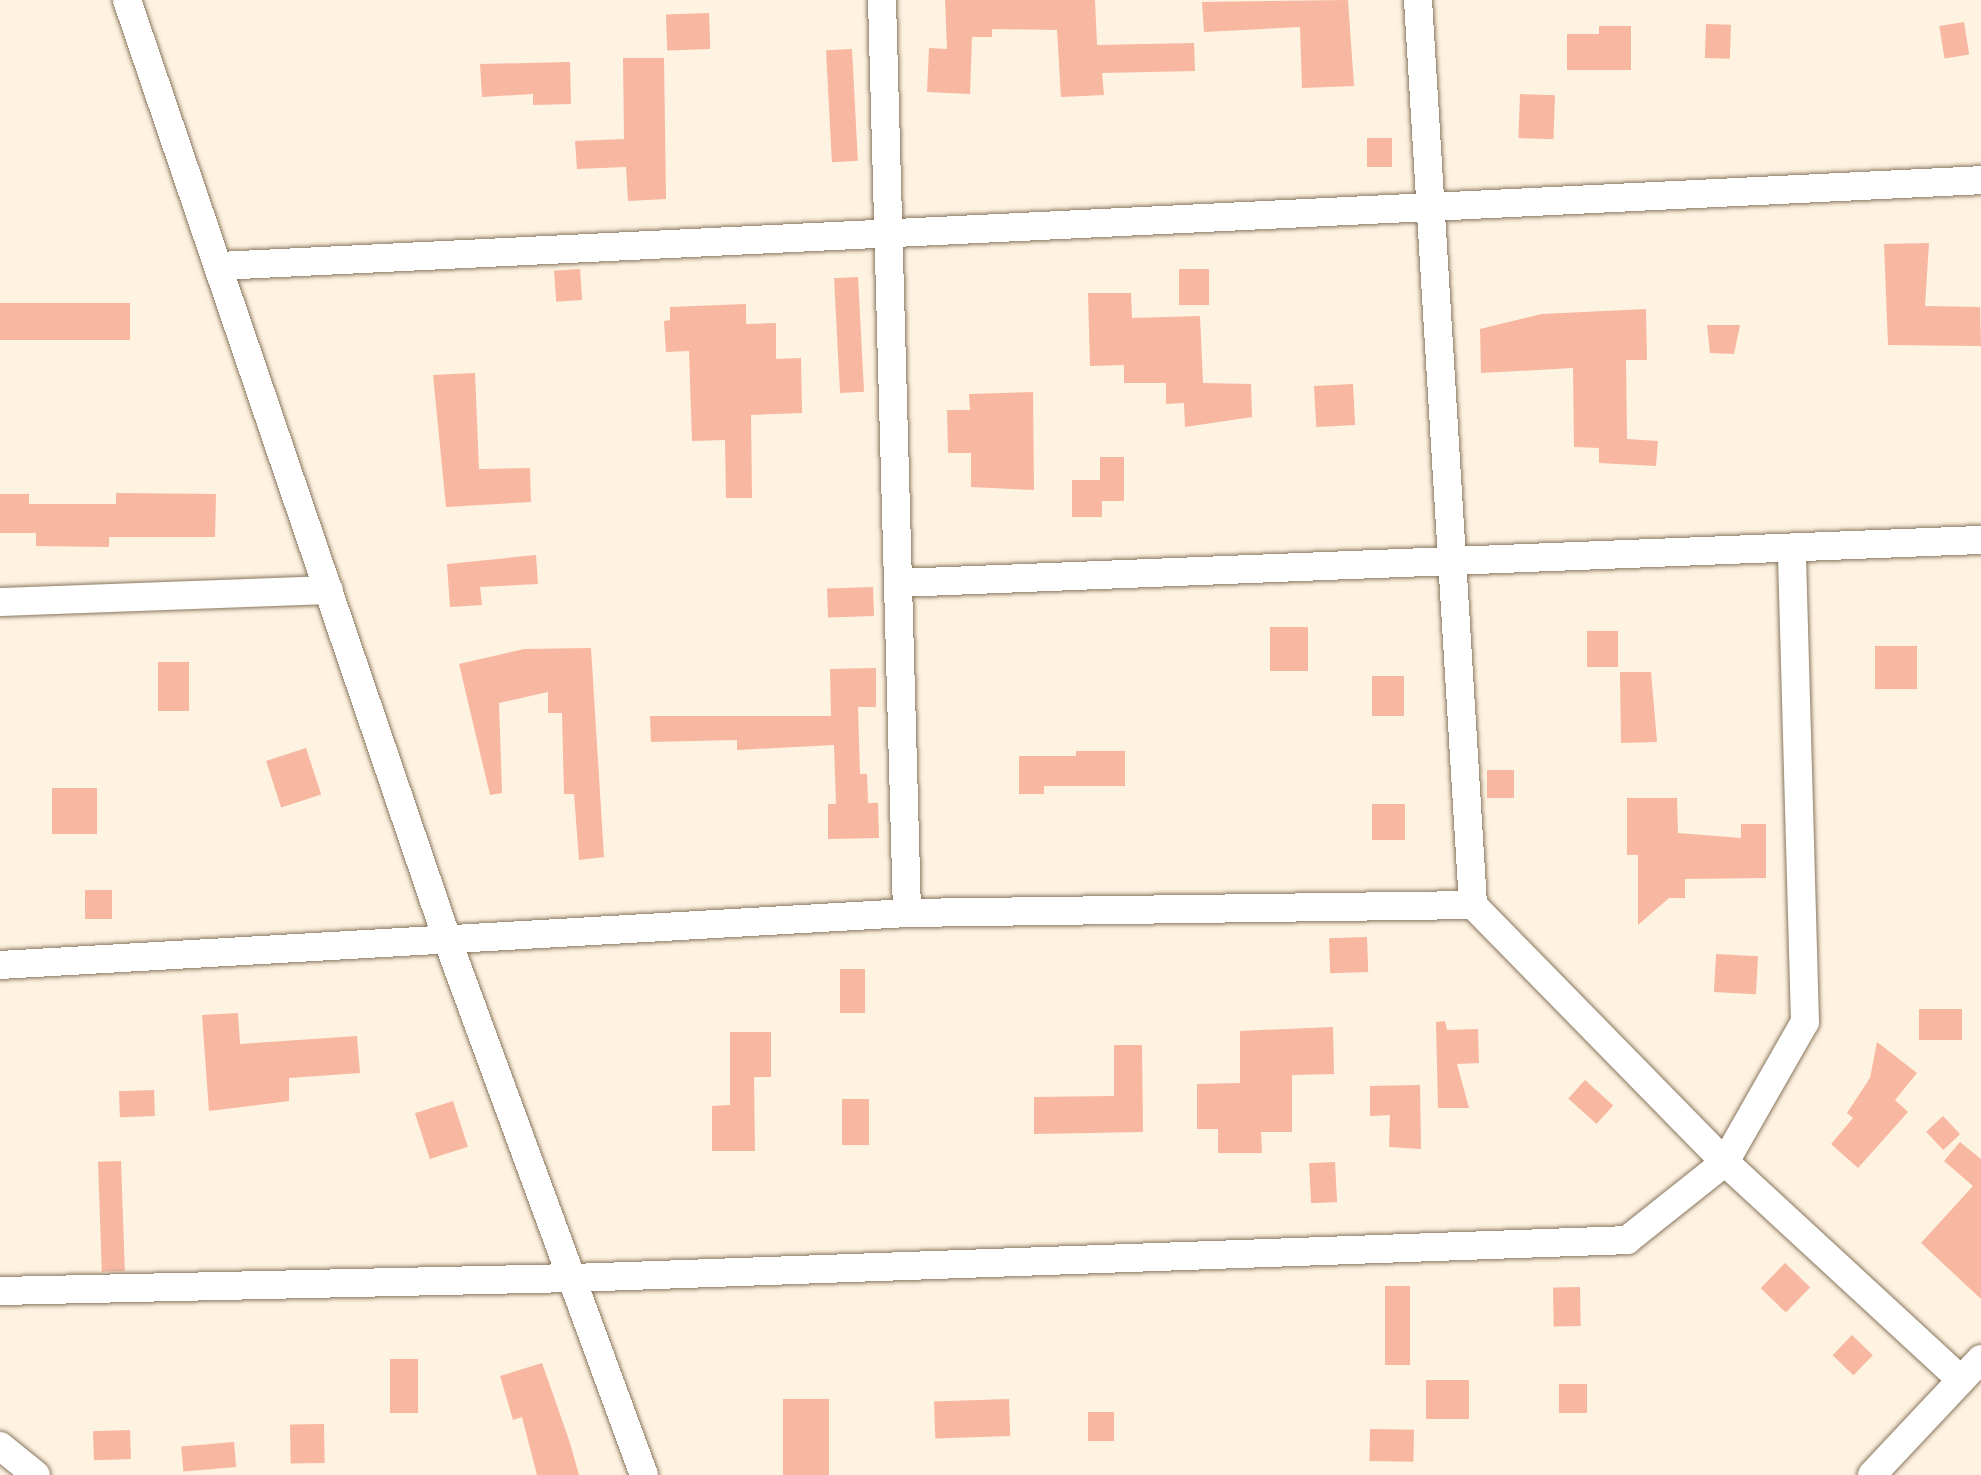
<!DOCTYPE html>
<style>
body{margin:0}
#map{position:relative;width:1981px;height:1475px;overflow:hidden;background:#fef2e1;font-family:Jost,sans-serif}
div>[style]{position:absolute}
.building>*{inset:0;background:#f7b7a1;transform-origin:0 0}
.roads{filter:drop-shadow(0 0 2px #88765d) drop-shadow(0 0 2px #88765d)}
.minor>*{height:28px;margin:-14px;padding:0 14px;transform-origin:14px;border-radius:14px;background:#fff}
span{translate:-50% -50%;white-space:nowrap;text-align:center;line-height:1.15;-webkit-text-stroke:8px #fff;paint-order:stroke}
</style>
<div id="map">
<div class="building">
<div style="clip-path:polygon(945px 0,1095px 0,1097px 45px,1194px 43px,1195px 71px,1102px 73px,1104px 95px,1061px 97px,1057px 30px,992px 29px,992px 37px,972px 37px,970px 94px,927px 92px,929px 48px,947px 49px)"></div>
<div style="clip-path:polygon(1348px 0,1354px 86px,1302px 88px,1300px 27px,1204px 32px,1202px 2px)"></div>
<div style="left:709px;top:13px;width:36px;height:43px;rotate:88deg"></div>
<div style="left:1964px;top:22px;width:33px;height:25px;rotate:81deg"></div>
<div style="left:1706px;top:24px;width:25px;height:34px;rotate:2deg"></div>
<div style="clip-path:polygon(1599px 26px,1631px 26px,1631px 70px,1567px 70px,1567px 34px,1599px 34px)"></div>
<div style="left:852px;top:49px;width:112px;height:26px;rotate:87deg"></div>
<div style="clip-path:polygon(623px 58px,664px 58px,666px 199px,628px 201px,626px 167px,577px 169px,575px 141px,624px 139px)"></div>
<div style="clip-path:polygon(570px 62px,571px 104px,533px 105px,533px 94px,482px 97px,480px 64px)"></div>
<div style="left:1520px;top:94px;width:35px;height:44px;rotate:2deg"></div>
<div style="left:1367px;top:138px;width:25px;height:29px"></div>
<div style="clip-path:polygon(1929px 243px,1925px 306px,1980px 307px,1981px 346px,1888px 345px,1884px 244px)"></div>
<div style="left:580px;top:269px;width:31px;height:26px;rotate:86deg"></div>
<div style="left:1179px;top:269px;width:30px;height:36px"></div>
<div style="left:858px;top:277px;width:115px;height:24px;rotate:87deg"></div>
<div style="clip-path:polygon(1088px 293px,1131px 293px,1132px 318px,1200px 316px,1203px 383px,1251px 384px,1252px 417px,1185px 427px,1184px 403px,1166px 404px,1166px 383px,1124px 383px,1124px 365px,1090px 366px)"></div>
<div style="left:0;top:303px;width:130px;height:37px"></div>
<div style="clip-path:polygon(746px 304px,746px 324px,776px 323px,776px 359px,801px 358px,802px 413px,751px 415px,752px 498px,726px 498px,725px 440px,692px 441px,689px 351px,666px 352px,664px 321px,670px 320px,670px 307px)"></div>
<div style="clip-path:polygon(1646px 309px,1647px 360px,1626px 360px,1627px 439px,1658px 441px,1656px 466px,1599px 463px,1599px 448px,1574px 447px,1573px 368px,1481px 373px,1480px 329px,1542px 314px)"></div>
<div style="clip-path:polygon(1707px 325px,1740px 325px,1734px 354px,1710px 353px)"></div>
<div style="clip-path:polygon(475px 373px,479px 469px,530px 468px,531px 502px,446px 507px,433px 375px)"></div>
<div style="left:1353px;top:384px;width:41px;height:39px;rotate:87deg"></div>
<div style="clip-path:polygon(1033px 392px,1034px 490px,971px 487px,971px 453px,948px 453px,947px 410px,970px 410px,969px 394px)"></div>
<div style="clip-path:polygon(1100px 457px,1124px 457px,1124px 501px,1102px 501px,1102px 517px,1072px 517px,1072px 480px,1100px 480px)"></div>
<div style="clip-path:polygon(116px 493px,216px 494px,215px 537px,109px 537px,109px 547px,36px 546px,36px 533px,0 533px,0 494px,29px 494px,29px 504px,116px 504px)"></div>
<div style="clip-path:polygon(536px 555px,538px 584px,480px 587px,482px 605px,450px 607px,447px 564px)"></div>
<div style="left:873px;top:587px;width:29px;height:46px;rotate:88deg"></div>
<div style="left:1270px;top:627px;width:38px;height:44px"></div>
<div style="left:1587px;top:631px;width:31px;height:36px"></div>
<div style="left:1917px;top:646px;width:43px;height:42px;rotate:90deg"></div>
<div style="clip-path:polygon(591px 648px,604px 857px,579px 860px,574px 794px,564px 794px,562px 713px,548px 713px,548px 692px,499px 703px,502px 793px,490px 795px,459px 664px,524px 649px)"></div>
<div style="left:158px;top:662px;width:31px;height:49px"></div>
<div style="clip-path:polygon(876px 668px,876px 707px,858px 707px,860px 774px,867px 774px,868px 803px,878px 803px,879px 838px,828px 839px,828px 804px,836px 804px,834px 745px,737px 750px,737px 740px,651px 742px,650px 716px,831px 716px,830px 669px)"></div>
<div style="clip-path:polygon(1620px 672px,1651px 672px,1657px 742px,1621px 743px)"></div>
<div style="left:1372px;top:676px;width:32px;height:40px"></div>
<div style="left:306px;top:748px;width:49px;height:42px;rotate:72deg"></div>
<div style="clip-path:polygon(1076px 751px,1125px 751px,1125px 786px,1044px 786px,1044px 794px,1019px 794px,1019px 756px,1076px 756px)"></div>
<div style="left:1514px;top:770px;width:28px;height:27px;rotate:90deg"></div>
<div style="left:52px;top:788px;width:45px;height:46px"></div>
<div style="clip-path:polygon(1627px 798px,1677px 798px,1678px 833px,1741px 838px,1741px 824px,1766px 824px,1766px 878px,1685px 879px,1685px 898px,1669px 898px,1638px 925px,1638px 855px,1627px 855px)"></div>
<div style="left:1372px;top:804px;width:33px;height:36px"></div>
<div style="left:85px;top:890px;width:27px;height:29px"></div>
<div style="left:1367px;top:937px;width:35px;height:38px;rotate:88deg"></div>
<div style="left:1716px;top:954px;width:42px;height:38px;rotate:3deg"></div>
<div style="left:840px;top:969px;width:25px;height:44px"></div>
<div style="left:1919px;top:1009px;width:43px;height:31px"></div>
<div style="clip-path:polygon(238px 1013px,240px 1044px,357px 1036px,360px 1073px,289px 1078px,289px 1101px,209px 1111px,202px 1015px)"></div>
<div style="clip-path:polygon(1445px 1021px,1447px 1030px,1478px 1029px,1479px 1063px,1457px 1064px,1469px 1108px,1438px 1108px,1436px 1022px)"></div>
<div style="clip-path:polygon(1333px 1027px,1334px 1074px,1292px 1075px,1292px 1132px,1261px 1132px,1262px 1153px,1218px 1153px,1218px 1129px,1197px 1129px,1197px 1084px,1240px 1083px,1240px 1031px)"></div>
<div style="clip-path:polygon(730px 1032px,771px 1032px,771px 1077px,754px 1077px,755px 1151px,712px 1151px,712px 1106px,730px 1105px)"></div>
<div style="clip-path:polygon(1877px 1042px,1917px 1073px,1895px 1100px,1908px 1112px,1858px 1168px,1831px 1144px,1853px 1118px,1847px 1113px,1870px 1078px)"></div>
<div style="clip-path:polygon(1114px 1045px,1142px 1045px,1143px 1132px,1034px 1134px,1034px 1097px,1114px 1096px)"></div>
<div style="left:1585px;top:1080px;width:38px;height:25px;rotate:42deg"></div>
<div style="clip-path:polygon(1420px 1085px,1421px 1149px,1389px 1147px,1390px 1115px,1370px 1116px,1370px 1086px)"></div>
<div style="left:154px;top:1090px;width:26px;height:35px;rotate:88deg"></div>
<div style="left:842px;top:1099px;width:27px;height:46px"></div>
<div style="left:453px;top:1101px;width:48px;height:40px;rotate:72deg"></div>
<div style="left:1943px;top:1116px;width:25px;height:23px;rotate:47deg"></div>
<div style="clip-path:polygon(1960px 1142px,1981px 1159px,1981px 1299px,1921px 1243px,1973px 1186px,1944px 1161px)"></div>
<div style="left:121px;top:1161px;width:110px;height:23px;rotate:88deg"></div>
<div style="left:1335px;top:1162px;width:40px;height:26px;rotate:87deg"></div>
<div style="left:1785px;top:1263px;width:35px;height:35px;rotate:44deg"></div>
<div style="left:1385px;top:1286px;width:25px;height:79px"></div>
<div style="left:1580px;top:1287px;width:39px;height:27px;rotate:89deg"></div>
<div style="left:1852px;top:1335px;width:29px;height:28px;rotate:44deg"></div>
<div style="left:390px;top:1359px;width:28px;height:54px"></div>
<div style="clip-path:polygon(542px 1363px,569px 1440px,579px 1475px,537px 1475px,522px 1417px,513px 1420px,500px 1376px)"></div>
<div style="left:1426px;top:1380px;width:43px;height:39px"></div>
<div style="left:1559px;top:1384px;width:28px;height:29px"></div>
<div style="left:783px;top:1399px;width:46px;height:76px"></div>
<div style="left:1009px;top:1399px;width:37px;height:75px;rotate:88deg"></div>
<div style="left:1088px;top:1412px;width:26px;height:29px"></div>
<div style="left:324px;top:1424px;width:39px;height:34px;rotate:89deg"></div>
<div style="left:1370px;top:1429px;width:44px;height:32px;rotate:1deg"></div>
<div style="left:130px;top:1430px;width:29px;height:37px;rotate:88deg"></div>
<div style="left:234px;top:1442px;width:25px;height:53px;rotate:85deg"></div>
</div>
<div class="roads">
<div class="minor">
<div style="left:127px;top:0;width:992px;rotate:71.18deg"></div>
<div style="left:447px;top:939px;width:571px;rotate:69.82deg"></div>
<div style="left:882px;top:0;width:913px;rotate:88.43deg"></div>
<div style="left:1418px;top:0;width:907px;rotate:86.52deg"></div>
<div style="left:219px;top:266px;width:1764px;rotate:-2.79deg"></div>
<div style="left:899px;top:583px;width:1083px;rotate:-2.28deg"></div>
<div style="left:0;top:602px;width:329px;rotate:-2.1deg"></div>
<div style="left:0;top:965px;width:908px;rotate:-3.28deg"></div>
<div style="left:907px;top:913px;width:566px;rotate:-0.81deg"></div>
<div style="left:1473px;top:905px;width:360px;rotate:45.6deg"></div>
<div style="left:1725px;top:1162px;width:321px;rotate:42.7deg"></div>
<div style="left:0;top:1291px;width:573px;rotate:-1.3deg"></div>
<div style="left:573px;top:1278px;width:1055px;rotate:-2.06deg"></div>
<div style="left:1627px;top:1240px;width:125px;rotate:-38.5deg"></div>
<div style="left:1725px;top:1162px;width:161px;rotate:-60.3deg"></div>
<div style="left:1805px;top:1022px;width:474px;rotate:-91.6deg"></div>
<div style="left:0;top:1446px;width:46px;rotate:38.9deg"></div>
<div style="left:1872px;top:1475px;width:159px;rotate:-46.8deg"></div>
</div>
</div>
</div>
